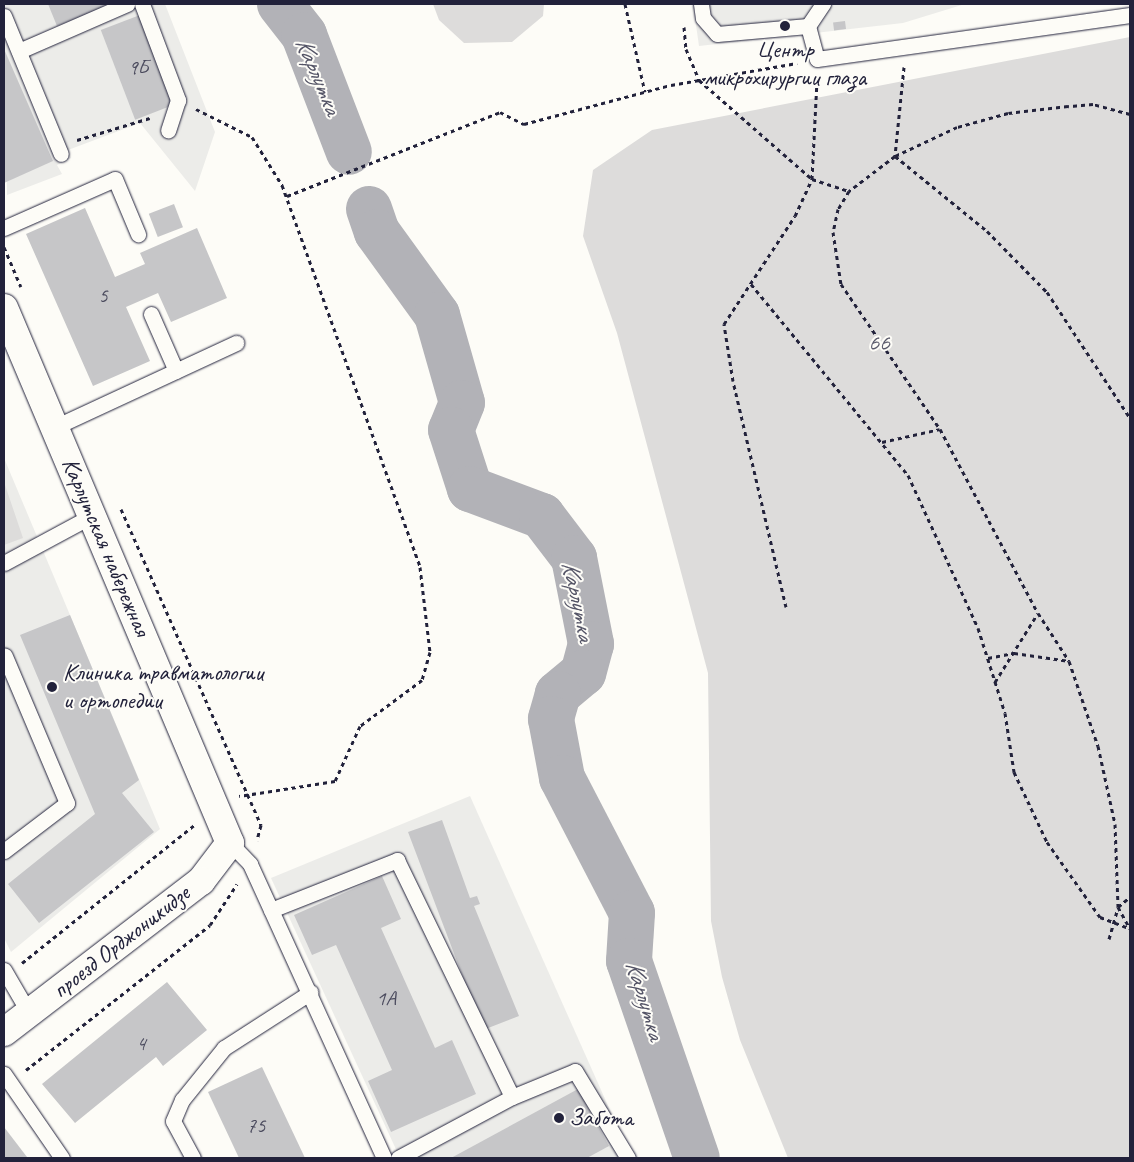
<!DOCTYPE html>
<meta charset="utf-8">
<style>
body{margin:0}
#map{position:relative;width:1134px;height:1162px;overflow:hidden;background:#fdfcf7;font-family:Caveat,sans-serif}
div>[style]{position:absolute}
.built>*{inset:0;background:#ecece9}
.green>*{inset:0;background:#dddcdb}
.river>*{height:46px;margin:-23px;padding:0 23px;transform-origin:23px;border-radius:23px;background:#b2b2b7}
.building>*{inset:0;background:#c6c6c8;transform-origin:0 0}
.path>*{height:3px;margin-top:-1.5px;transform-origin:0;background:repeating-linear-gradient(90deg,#22223b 0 4px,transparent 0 8px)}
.roads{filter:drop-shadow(0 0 1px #22223b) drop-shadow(0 0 1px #22223b)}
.service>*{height:15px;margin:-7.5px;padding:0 7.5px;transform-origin:7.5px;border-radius:7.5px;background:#fdfcf7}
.secondary>*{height:28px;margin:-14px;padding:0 14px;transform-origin:14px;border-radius:14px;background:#fdfcf7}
.dots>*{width:14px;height:14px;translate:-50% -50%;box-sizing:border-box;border:2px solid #fdfcf7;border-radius:50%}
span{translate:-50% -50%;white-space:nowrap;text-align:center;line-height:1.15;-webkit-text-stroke:4px #fdfcf7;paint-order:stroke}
.number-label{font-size:21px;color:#4b4b5e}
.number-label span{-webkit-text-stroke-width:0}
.poi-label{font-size:24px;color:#22223b}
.left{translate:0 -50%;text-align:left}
.park-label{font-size:24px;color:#5a5a6b}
.street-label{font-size:24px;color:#22223b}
.water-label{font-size:25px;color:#545466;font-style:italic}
.frame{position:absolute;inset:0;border:5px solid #22223b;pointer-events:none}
</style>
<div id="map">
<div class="built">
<div style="clip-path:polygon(4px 4px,165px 4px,215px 132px,195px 191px,140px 123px,68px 150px,71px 158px,57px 165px,62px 174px,7px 195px)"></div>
<div style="clip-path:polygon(693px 4px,965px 4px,903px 23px,699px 46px)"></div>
<div style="clip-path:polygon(4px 458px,160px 829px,11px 952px,4px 938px)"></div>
<div style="clip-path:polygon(470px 796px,622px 1137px,629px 1158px,400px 1158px,271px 878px)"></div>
</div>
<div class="green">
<div style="clip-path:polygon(433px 4px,544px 4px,543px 16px,512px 42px,464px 43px,439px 20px)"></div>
<div style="clip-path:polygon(1130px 37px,1130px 1158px,788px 1158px,740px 1040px,722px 977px,711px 921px,708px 673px,617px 333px,583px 236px,593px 170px,652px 130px)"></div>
<div style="clip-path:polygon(4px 482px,23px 538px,4px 545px)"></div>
</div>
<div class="river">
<div style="left:280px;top:4px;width:39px;rotate:52deg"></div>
<div style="left:304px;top:35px;width:125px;rotate:69deg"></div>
<div style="left:369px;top:209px;width:24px;rotate:71deg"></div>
<div style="left:377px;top:232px;width:102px;rotate:54.1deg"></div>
<div style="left:437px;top:315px;width:91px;rotate:74.1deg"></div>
<div style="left:462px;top:403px;width:29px;rotate:112deg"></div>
<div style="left:451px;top:430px;width:62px;rotate:72.1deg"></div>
<div style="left:470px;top:489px;width:77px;rotate:20.6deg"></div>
<div style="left:542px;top:516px;width:53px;rotate:52.7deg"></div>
<div style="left:574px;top:558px;width:88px;rotate:78.8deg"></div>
<div style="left:591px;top:644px;width:30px;rotate:105deg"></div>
<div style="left:583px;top:673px;width:33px;rotate:140deg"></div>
<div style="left:558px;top:694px;width:26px;rotate:106deg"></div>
<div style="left:551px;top:719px;width:60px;rotate:79.4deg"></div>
<div style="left:562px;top:778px;width:152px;rotate:62.6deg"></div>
<div style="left:632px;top:913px;width:48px;rotate:93.6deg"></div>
<div style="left:629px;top:961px;width:208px;rotate:71deg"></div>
</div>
<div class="building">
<div style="clip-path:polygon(48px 4px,113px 4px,57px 26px)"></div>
<div style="left:140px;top:15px;width:96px;height:42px;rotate:69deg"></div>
<div style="left:845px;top:21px;width:8px;height:12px;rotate:83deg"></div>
<div style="clip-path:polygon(4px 49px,53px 161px,4px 183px)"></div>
<div style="left:174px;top:204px;width:25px;height:27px;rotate:69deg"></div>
<div style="clip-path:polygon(85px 208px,115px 277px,145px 264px,140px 253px,197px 228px,227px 298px,171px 322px,158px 293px,126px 307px,150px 361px,93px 386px,26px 234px)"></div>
<div style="clip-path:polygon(70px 615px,139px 780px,122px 793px,154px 832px,39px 923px,8px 884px,95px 814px,20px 635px)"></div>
<div style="clip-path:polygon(442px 820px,470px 898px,477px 896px,480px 904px,474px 906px,519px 1016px,483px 1030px,408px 832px)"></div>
<div style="clip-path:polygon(382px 876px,401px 919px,381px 928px,435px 1048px,452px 1040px,476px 1094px,391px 1132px,368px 1081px,392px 1070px,336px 945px,312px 955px,294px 915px)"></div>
<div style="clip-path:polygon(167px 982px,207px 1030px,163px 1066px,156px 1057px,75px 1123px,42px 1084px)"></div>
<div style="clip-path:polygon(262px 1067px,305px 1158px,239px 1158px,208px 1092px)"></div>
<div style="clip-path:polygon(578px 1089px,609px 1146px,587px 1158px,451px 1158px)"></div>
<div style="clip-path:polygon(4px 1127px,27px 1157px,26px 1158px,4px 1158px)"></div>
</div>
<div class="path">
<div style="left:625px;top:4px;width:90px;rotate:77.2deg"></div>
<div style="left:684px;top:27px;width:22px;rotate:85deg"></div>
<div style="left:686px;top:49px;width:34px;rotate:67deg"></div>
<div style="left:699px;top:80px;width:150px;rotate:41.2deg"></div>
<div style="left:812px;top:179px;width:39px;rotate:18deg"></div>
<div style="left:904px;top:67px;width:89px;rotate:95.8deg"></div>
<div style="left:895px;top:156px;width:119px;rotate:39.2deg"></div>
<div style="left:987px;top:231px;width:86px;rotate:45.5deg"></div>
<div style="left:1047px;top:292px;width:151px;rotate:56.6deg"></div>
<div style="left:196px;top:109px;width:63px;rotate:26.6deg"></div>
<div style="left:252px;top:137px;width:57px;rotate:58deg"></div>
<div style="left:282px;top:185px;width:406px;rotate:70.1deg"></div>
<div style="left:420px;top:567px;width:86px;rotate:83.3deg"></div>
<div style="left:430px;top:652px;width:29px;rotate:106deg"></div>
<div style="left:422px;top:680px;width:77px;rotate:143.4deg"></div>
<div style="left:360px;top:726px;width:60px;rotate:114.4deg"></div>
<div style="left:335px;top:781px;width:97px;rotate:171.1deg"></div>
<div style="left:1130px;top:114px;width:38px;rotate:-165deg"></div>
<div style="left:1093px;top:104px;width:25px;rotate:175deg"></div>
<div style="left:1068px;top:106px;width:60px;rotate:173.3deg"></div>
<div style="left:1008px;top:113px;width:53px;rotate:164.6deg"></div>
<div style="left:957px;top:127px;width:68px;rotate:154.9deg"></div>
<div style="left:895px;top:156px;width:58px;rotate:142.7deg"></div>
<div style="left:849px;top:191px;width:21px;rotate:121deg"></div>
<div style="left:838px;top:209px;width:24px;rotate:102deg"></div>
<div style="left:833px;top:232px;width:53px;rotate:81.3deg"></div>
<div style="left:841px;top:284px;width:176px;rotate:55.7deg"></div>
<div style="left:940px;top:429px;width:208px;rotate:62deg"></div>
<div style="left:1038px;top:613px;width:57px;rotate:57.1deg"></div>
<div style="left:1069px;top:661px;width:90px;rotate:71.2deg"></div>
<div style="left:1098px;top:746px;width:80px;rotate:77.7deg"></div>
<div style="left:1115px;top:824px;width:83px;rotate:87.9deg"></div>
<div style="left:1118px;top:907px;width:25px;rotate:61deg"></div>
<div style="left:77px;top:140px;width:76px;rotate:-16.8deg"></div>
<div style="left:287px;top:196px;width:229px;rotate:-21.5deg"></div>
<div style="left:500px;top:112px;width:27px;rotate:27deg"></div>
<div style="left:524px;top:124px;width:152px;rotate:-14.9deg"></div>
<div style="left:671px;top:85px;width:128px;rotate:-9.9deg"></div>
<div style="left:4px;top:247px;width:43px;rotate:67deg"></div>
<div style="left:751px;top:284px;width:247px;rotate:50.6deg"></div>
<div style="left:908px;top:475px;width:168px;rotate:65.4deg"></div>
<div style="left:978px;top:628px;width:89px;rotate:72.4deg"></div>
<div style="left:1005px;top:713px;width:60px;rotate:81.3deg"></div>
<div style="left:1014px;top:772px;width:77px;rotate:64.8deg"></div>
<div style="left:1047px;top:842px;width:92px;rotate:54.8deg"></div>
<div style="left:1100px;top:917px;width:31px;rotate:21deg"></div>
<div style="left:882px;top:442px;width:59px;rotate:-12.6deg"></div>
<div style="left:121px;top:509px;width:346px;rotate:66.1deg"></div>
<div style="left:261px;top:825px;width:16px;rotate:105deg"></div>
<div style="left:786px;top:607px;width:232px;rotate:-103.2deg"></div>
<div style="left:733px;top:381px;width:58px;rotate:-99deg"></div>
<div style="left:724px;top:324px;width:129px;rotate:-56.7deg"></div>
<div style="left:795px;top:216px;width:41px;rotate:-65.3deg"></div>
<div style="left:812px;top:179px;width:99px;rotate:-87.1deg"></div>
<div style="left:988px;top:658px;width:26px;rotate:-11deg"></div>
<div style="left:1014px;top:653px;width:56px;rotate:8.3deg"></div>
<div style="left:995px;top:682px;width:81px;rotate:-58.1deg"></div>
<div style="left:1109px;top:939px;width:33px;rotate:-74deg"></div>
<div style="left:1118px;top:907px;width:16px;rotate:-40deg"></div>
<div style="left:22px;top:963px;width:221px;rotate:-38.7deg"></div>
<div style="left:26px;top:1070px;width:234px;rotate:-38.2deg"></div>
<div style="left:210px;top:925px;width:49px;rotate:-56.6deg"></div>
</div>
<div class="roads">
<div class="service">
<div style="left:142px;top:4px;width:103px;rotate:69.4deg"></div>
<div style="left:178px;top:100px;width:32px;rotate:108deg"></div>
<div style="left:701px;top:4px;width:14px;rotate:82deg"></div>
<div style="left:703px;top:18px;width:21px;rotate:49deg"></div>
<div style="left:717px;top:34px;width:91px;rotate:-5deg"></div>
<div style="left:808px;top:26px;width:27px;rotate:-56deg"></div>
<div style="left:4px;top:16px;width:149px;rotate:67.6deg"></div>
<div style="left:808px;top:26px;width:34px;rotate:75deg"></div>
<div style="left:817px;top:59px;width:316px;rotate:-8deg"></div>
<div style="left:19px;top:51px;width:118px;rotate:-23.5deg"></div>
<div style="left:4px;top:228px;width:121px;rotate:-23.8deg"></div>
<div style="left:115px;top:179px;width:60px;rotate:67.3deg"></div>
<div style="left:151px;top:314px;width:62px;rotate:66.3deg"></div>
<div style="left:55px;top:427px;width:200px;rotate:-24.9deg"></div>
<div style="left:4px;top:563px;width:101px;rotate:-28.3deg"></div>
<div style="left:230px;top:843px;width:29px;rotate:46deg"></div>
<div style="left:250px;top:864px;width:323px;rotate:65.5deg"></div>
<div style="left:4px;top:851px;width:79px;rotate:-37.3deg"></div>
<div style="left:67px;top:803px;width:160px;rotate:-112.9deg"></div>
<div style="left:271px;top:910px;width:136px;rotate:-21.6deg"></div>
<div style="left:397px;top:860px;width:263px;rotate:64.1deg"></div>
<div style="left:512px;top:1097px;width:129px;rotate:151.8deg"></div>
<div style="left:4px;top:970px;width:50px;rotate:59.8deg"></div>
<div style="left:4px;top:1074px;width:102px;rotate:55.4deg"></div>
<div style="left:512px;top:1097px;width:68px;rotate:-22.4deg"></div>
<div style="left:575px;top:1071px;width:102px;rotate:58.7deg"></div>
<div style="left:193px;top:1158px;width:42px;rotate:-118.4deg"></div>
<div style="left:173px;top:1121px;width:23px;rotate:-67deg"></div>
<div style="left:182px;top:1100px;width:67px;rotate:-51.1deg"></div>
<div style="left:224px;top:1048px;width:103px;rotate:-32.8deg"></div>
</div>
<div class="secondary">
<div style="left:4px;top:308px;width:581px;rotate:67.1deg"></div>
<div style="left:230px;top:843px;width:48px;rotate:127.3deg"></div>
<div style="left:201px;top:881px;width:248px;rotate:142.5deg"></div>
</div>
</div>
<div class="dots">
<div style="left:785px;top:26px;background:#22223b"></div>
<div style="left:52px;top:687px;background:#22223b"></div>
<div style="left:559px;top:1118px;background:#22223b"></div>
</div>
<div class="number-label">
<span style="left:138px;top:67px">9Б</span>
<span style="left:103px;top:295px">5</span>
<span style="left:386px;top:998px">1А</span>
<span style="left:141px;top:1043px">4</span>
<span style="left:256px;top:1125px">75</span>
</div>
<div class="poi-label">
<span style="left:785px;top:64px">Центр<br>микрохирургии глаза</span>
<span class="left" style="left:63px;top:687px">Клиника травматологии<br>и ортопедии</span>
<span class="left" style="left:569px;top:1118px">Забота</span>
</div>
<div class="park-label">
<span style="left:879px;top:343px">66</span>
</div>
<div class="street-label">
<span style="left:106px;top:547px;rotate:67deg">Карлутская набережная</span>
<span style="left:121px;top:942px;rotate:-38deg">проезд Орджоникидзе</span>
</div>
<div class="water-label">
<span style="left:318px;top:76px;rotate:67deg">Карлутка</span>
<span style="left:578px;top:601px;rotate:78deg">Карлутка</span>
<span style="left:645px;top:1000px;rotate:73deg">Карлутка</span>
</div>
<div class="frame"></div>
</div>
